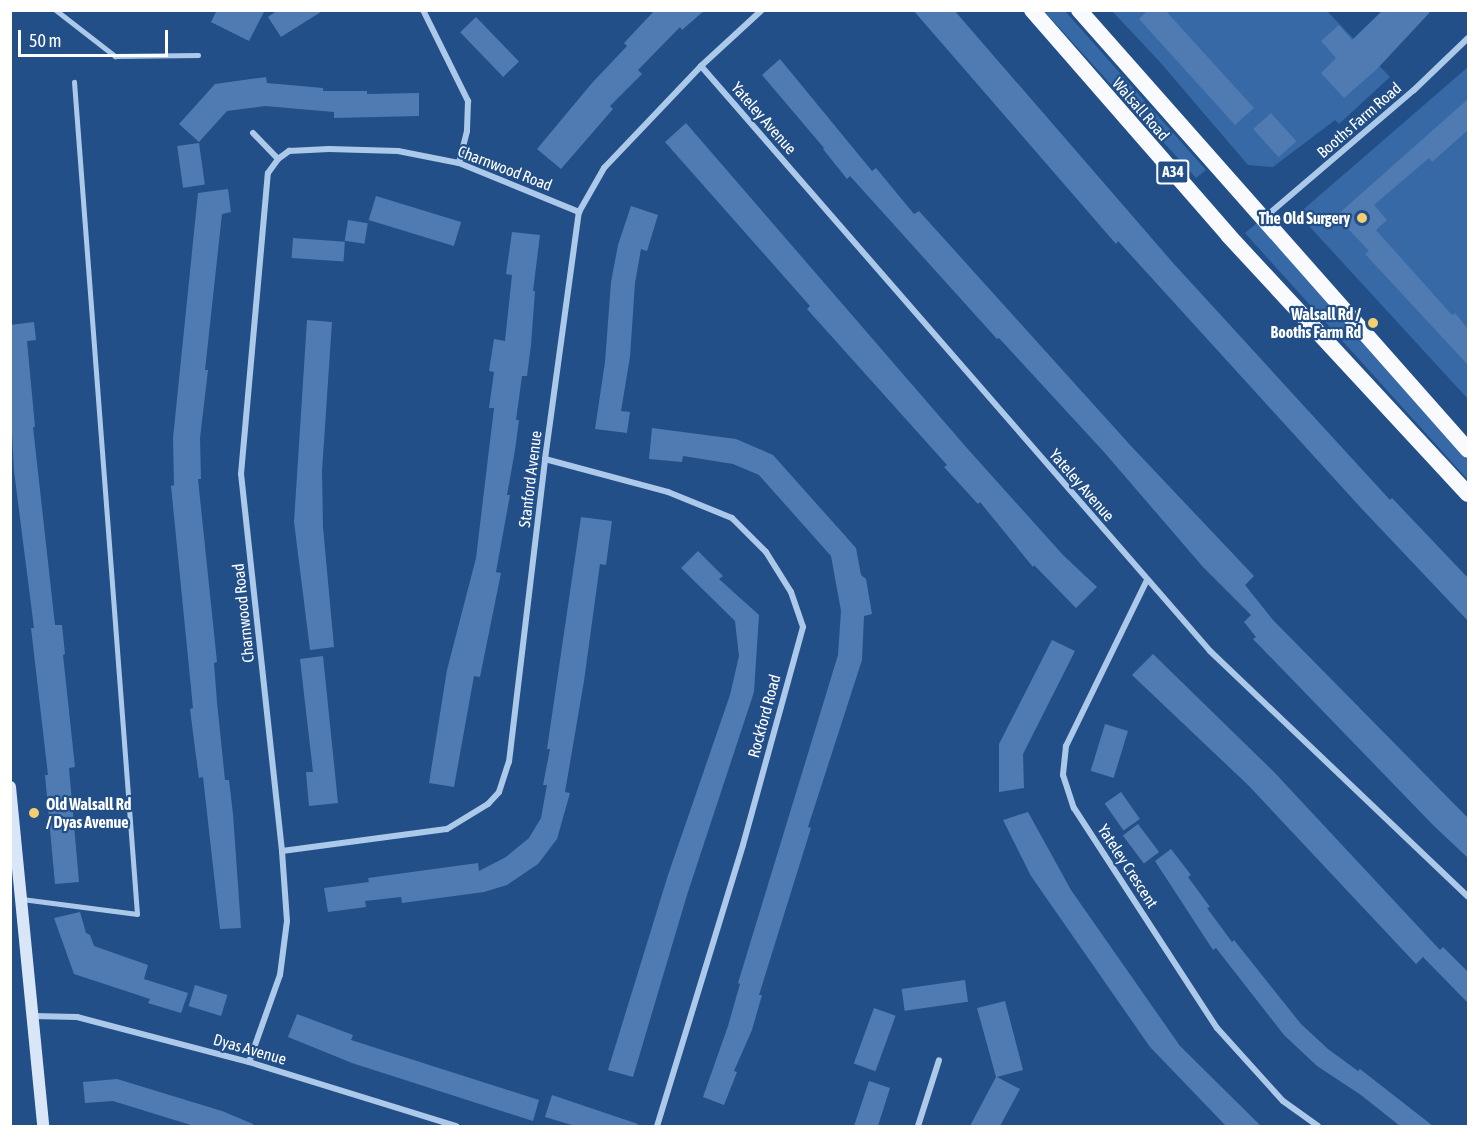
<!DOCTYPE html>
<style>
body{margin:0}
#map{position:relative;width:1479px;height:1137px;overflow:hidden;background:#224f88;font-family:"Asap Condensed",sans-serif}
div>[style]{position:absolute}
.green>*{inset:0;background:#3669a5}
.building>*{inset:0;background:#4f7bb2;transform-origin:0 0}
.service>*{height:4.5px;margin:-2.25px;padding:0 2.25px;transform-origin:2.25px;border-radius:2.25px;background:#adc9ea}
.minor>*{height:6px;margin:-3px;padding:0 3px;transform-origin:3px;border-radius:3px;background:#adc9ea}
.secondary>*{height:12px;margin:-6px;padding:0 6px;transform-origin:6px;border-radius:6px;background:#d8e6f8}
.trunk>*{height:16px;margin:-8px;padding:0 8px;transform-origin:8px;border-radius:8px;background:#f8fafe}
.dots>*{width:16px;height:16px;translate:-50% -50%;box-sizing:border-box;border:3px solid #224f88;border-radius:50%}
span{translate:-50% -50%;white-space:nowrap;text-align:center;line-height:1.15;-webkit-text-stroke:4.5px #224f88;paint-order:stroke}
.shield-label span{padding:2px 4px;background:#224f88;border:2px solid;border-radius:4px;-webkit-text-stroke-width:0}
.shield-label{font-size:15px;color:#fff;font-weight:700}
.street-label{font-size:16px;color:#fff}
.poi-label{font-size:16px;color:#fff;font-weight:700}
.right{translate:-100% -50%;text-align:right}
.left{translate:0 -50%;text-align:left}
.frame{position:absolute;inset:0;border:12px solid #fff;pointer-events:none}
.scale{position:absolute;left:18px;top:30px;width:150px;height:27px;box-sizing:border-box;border:3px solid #fff;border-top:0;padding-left:8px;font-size:18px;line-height:21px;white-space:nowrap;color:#fff;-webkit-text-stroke:4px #224f88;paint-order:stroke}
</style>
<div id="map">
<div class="green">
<div style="clip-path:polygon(1044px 11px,1065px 11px,1206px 170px,1196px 178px)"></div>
<div style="clip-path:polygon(1112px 11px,1327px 11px,1390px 77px,1339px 124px,1335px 120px,1273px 167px,1248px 165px,1159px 61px)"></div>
<div style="clip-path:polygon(1468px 67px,1468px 399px,1298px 214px)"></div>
<div style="clip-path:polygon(1257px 223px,1468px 459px,1468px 480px,1245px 233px)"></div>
</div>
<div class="building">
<div style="clip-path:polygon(217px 10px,265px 10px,249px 41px,211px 22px)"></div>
<div style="clip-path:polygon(278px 10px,324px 10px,281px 37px,268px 17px)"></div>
<div style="clip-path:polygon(655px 10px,705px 10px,682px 30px,680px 27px,638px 70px,642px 74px,610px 106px,613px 109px,561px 169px,537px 149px,592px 83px,627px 46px,624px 43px)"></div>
<div style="clip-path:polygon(913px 10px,954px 10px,1174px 264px,1390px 500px,1392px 498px,1468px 578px,1468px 621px,1361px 508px,1118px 241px,1116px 244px)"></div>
<div style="clip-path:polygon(1148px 10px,1165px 10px,1254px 108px,1235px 125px,1139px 19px)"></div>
<div style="clip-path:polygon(1383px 10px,1432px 10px,1377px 69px,1344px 98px,1321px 73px,1336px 58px,1321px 41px,1339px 25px,1352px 40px)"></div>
<div style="left:476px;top:17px;width:62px;height:22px;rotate:46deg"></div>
<div style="clip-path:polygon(780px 59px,872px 171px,876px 168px,914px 214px,919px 211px,1131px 446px,1254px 576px,1245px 585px,1273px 620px,1468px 818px,1468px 858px,1434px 826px,1253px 639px,1256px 637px,1244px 622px,1251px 615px,1203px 567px,1104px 452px,999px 338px,997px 339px,850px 176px,847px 179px,823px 149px,824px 148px,762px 75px)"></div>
<div style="clip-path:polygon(266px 77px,267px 83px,323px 88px,323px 91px,367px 91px,367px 94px,419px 93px,419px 116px,334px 118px,334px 112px,265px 106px,227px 111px,199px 142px,179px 124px,215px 84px)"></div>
<div style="clip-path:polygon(1468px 99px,1468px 130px,1432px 162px,1429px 158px,1374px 205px,1387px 220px,1376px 230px,1452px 315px,1455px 313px,1468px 329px,1468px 365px,1365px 254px,1369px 251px,1336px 216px)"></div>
<div style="left:1271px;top:113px;width:38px;height:24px;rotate:48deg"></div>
<div style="clip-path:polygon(686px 123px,966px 447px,1063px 555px,1097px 587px,1076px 608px,1034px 565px,1033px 567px,980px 502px,978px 504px,944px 467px,947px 465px,807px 309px,810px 306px,665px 142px)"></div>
<div style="left:199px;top:143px;width:42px;height:22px;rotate:82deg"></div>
<div style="clip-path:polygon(228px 189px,231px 212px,222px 214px,205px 370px,208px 370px,200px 438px,201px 479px,198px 479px,217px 662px,214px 663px,217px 702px,225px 780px,229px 780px,233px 814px,241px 928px,220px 929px,203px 777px,199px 778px,194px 741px,190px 709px,193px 708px,171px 486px,174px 485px,173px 438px,198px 193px)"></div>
<div style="left:376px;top:196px;width:89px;height:25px;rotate:17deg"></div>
<div style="clip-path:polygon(631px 206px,658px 215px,647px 251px,641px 249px,635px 283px,630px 357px,621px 411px,630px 412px,627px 433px,595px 429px,605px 362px,611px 282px,618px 245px)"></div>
<div style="left:348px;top:220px;width:20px;height:21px;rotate:9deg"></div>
<div style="clip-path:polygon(512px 232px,540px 235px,533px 291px,535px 291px,531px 345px,527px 376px,522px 376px,516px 420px,519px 420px,515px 450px,507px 495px,510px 495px,496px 572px,501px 573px,480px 677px,474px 676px,454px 787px,429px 783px,447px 670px,476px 558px,494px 408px,489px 408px,494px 372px,489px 371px,494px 339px,505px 341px,512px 275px,506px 274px)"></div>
<div style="left:293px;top:238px;width:52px;height:20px;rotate:4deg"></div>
<div style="clip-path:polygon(307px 320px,332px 322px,322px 471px,323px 527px,334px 647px,310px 650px,294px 522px)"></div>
<div style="clip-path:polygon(34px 322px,36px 340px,27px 341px,35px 427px,33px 427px,55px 625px,62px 625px,65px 654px,63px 655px,75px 767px,69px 768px,79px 882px,55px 884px,45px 775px,48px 775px,31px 628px,34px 628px,14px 471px,10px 394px,10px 325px)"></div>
<div style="clip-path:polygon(652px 428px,736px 439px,773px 455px,856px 548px,861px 575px,866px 579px,872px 614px,864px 616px,862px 660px,808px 827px,811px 828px,759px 995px,762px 995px,752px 1030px,734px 1071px,737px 1072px,724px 1105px,703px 1097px,728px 1026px,740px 984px,738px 983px,838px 655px,841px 611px,831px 556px,759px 475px,733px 464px,683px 456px,682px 462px,649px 459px)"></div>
<div style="clip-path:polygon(581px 517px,612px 521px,606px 565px,600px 564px,584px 681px,565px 792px,570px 793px,557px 839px,538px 864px,507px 885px,484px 892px,402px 903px,401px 897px,365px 901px,366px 907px,328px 912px,324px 888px,369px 882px,368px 878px,478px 863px,479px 871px,506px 857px,529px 838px,541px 818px,547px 785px,543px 785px,550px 749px,547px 749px)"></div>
<div style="clip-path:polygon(698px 551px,723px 576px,719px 579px,759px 615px,754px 692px,687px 895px,633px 1077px,608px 1070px,668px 875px,730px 695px,739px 656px,735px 621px,681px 568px)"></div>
<div style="clip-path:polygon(1052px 640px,1075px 651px,1023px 754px,1024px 788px,999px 792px,999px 744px)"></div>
<div style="clip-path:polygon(1153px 654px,1274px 772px,1440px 950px,1443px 947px,1468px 972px,1468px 1003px,1423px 957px,1416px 964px,1249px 786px,1132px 675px)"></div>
<div style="clip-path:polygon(323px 656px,338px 803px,309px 806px,306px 772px,313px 772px,300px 659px)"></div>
<div style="left:1105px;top:724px;width:24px;height:49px;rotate:17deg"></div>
<div style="left:1121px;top:792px;width:33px;height:20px;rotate:55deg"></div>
<div style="clip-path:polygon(1028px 812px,1071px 890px,1180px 1046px,1261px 1126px,1226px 1126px,1150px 1047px,1031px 876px,1003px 820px)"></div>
<div style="left:1138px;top:824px;width:35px;height:19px;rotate:53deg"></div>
<div style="clip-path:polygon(1171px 849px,1191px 875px,1188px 877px,1210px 907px,1207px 908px,1232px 942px,1234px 940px,1301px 1024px,1328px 1049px,1358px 1071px,1360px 1069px,1433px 1126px,1400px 1126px,1361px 1095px,1317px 1066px,1284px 1035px,1216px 948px,1213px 950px,1155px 861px)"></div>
<div style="clip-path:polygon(80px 912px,86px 933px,90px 935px,94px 946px,148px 965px,144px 979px,188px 993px,181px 1013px,148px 1003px,150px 999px,74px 974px,54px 918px)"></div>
<div style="left:965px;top:980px;width:22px;height:64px;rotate:82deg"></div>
<div style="left:195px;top:985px;width:34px;height:22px;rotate:17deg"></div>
<div style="clip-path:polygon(1005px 1001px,1023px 1070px,997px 1077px,1020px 1089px,1000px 1126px,970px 1126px,996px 1077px,977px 1008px)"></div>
<div style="left:874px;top:1008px;width:23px;height:59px;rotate:20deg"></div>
<div style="clip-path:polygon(297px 1014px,353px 1035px,351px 1040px,539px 1100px,533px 1121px,352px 1063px,288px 1037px)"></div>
<div style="clip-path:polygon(117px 1079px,222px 1111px,253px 1124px,253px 1126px,194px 1126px,113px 1101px,85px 1103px,83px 1082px)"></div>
<div style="clip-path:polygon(869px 1081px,890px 1088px,878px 1126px,854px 1126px)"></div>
<div style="clip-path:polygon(552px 1095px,638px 1124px,637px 1126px,575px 1126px,545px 1117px)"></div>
</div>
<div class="service">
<div style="left:56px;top:10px;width:75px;rotate:37.9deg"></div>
<div style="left:115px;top:56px;width:83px;rotate:-0.7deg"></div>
<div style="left:22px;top:899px;width:116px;rotate:7.4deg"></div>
<div style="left:137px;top:914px;width:834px;rotate:-94.33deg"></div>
</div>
<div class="minor">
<div style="left:423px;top:10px;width:102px;rotate:63.7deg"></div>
<div style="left:468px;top:101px;width:30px;rotate:92deg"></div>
<div style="left:467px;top:131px;width:33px;rotate:104deg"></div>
<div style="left:701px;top:66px;width:775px;rotate:48.97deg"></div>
<div style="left:1210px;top:651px;width:356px;rotate:43.6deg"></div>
<div style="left:253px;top:133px;width:36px;rotate:46deg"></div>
<div style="left:1264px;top:218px;width:197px;rotate:-40.5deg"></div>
<div style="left:1414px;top:90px;width:75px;rotate:-43.9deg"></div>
<div style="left:545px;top:459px;width:127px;rotate:15deg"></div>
<div style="left:668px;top:492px;width:69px;rotate:22.1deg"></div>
<div style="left:732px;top:518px;width:48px;rotate:45deg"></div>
<div style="left:766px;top:552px;width:47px;rotate:58deg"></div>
<div style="left:791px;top:592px;width:37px;rotate:71deg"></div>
<div style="left:803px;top:627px;width:226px;rotate:105.4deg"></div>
<div style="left:743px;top:845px;width:294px;rotate:107deg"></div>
<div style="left:1147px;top:580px;width:185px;rotate:116deg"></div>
<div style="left:1066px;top:746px;width:29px;rotate:96deg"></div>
<div style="left:1063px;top:775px;width:35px;rotate:72deg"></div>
<div style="left:1074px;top:808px;width:262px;rotate:57deg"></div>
<div style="left:1217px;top:1028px;width:98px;rotate:47.9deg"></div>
<div style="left:1283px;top:1101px;width:43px;rotate:35.5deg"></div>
<div style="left:282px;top:851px;width:166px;rotate:-7.6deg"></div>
<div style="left:447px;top:829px;width:48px;rotate:-31.4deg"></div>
<div style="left:488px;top:804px;width:16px;rotate:-47deg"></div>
<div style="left:499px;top:792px;width:32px;rotate:-72deg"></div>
<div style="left:509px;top:762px;width:305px;rotate:-83.2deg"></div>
<div style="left:545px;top:459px;width:249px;rotate:-82.2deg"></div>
<div style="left:579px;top:212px;width:51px;rotate:-60.4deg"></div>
<div style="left:604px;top:168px;width:141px;rotate:-46.4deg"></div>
<div style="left:701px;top:66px;width:83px;rotate:-42.6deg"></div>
<div style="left:33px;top:1016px;width:44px;rotate:1.3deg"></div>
<div style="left:77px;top:1017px;width:178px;rotate:14.7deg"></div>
<div style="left:249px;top:1062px;width:217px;rotate:17.2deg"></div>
<div style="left:249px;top:1062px;width:92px;rotate:-70.4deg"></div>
<div style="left:280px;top:975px;width:54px;rotate:-82.6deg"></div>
<div style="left:287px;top:921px;width:70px;rotate:-94.1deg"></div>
<div style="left:282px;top:851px;width:379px;rotate:-96.2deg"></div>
<div style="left:241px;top:474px;width:302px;rotate:-84.9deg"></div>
<div style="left:268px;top:173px;width:17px;rotate:-54deg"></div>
<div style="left:278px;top:159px;width:14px;rotate:-36deg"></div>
<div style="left:289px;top:151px;width:40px;rotate:-2.9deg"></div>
<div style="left:329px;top:149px;width:69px;rotate:1.7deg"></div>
<div style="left:398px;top:151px;width:62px;rotate:11.1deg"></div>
<div style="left:459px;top:163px;width:130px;rotate:22.2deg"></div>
<div style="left:918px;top:1126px;width:69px;rotate:-72.3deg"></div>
</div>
<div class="secondary">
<div style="left:10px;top:787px;width:341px;rotate:84.4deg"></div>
</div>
<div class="trunk">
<div style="left:1032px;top:10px;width:298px;rotate:48.9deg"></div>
<div style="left:1228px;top:235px;width:353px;rotate:47.2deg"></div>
<div style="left:1079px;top:10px;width:587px;rotate:48.52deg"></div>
</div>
<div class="dots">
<div style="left:1362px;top:218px;background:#f6ce70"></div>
<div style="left:1373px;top:323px;background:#f6ce70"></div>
<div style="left:34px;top:813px;background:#f6ce70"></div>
</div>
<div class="shield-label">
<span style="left:1173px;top:172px">A34</span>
</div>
<div class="street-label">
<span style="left:1141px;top:109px;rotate:49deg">Walsall Road</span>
<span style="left:764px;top:118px;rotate:49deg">Yateley Avenue</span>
<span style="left:1359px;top:120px;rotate:-41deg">Booths Farm Road</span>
<span style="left:505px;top:168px;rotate:21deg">Charnwood Road</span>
<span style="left:530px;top:479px;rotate:-83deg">Stanford Avenue</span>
<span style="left:1082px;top:485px;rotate:49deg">Yateley Avenue</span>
<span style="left:243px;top:613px;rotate:-96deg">Charnwood Road</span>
<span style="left:764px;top:716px;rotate:-75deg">Rockford Road</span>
<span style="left:1128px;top:866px;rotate:57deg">Yateley Crescent</span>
<span style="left:250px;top:1049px;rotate:16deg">Dyas Avenue</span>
</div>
<div class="poi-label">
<span class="right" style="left:1350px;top:218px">The Old Surgery</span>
<span class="right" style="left:1361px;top:323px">Walsall Rd /<br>Booths Farm Rd</span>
<span class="left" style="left:46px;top:813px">Old Walsall Rd<br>/ Dyas Avenue</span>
</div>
<div class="frame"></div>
<div class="scale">50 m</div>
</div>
